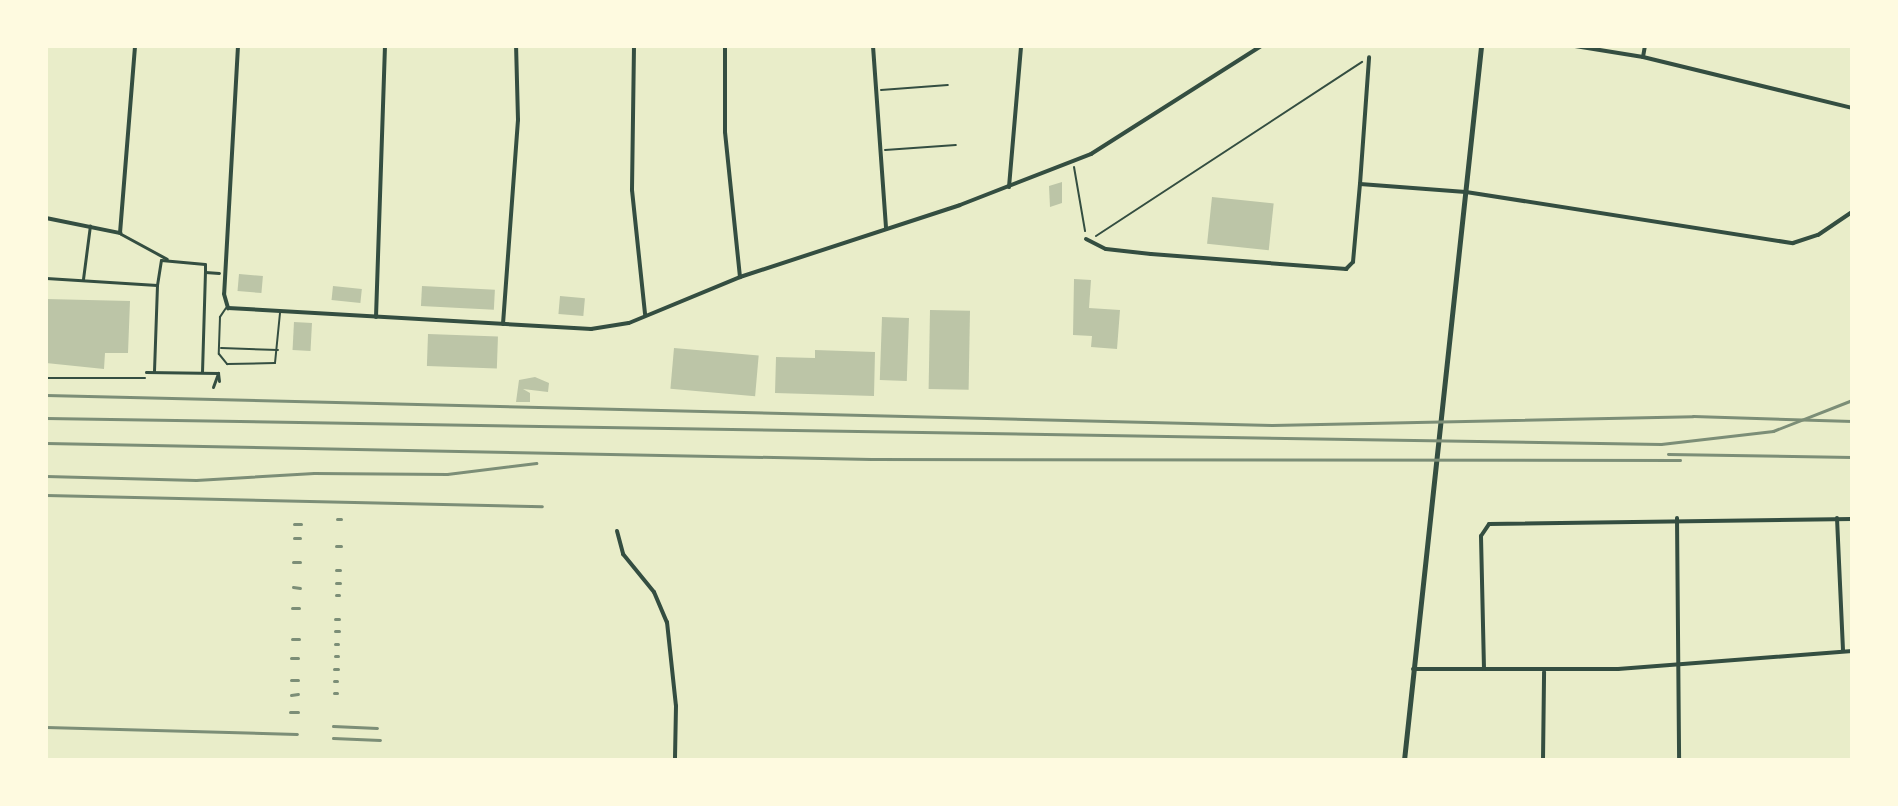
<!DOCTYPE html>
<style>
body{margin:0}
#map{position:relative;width:1898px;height:806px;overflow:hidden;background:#e9edc9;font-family:Figtree,sans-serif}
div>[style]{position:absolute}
.building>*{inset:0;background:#bcc5a7;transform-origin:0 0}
.path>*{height:2px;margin:-1px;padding:0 1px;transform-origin:1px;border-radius:1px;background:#344e41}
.service>*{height:2px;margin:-1px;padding:0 1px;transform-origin:1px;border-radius:1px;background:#344e41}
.pedestrian>*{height:3px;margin:-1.5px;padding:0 1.5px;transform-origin:1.5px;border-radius:1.5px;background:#344e41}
.minor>*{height:4px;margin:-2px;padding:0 2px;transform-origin:2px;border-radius:2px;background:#344e41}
.tertiary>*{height:5px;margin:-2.5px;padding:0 2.5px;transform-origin:2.5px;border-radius:2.5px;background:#344e41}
.rail>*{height:3px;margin:-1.5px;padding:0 1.5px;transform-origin:1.5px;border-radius:1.5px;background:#7c8e77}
span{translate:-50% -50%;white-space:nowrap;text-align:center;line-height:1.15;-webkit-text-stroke:6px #fefae0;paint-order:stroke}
.frame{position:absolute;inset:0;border:48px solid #fefae0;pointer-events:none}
</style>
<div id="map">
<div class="building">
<div style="clip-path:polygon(1062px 182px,1062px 203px,1050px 207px,1049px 186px)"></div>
<div style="left:1212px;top:197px;width:62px;height:47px;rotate:6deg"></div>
<div style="left:239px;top:274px;width:24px;height:17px;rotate:5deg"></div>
<div style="clip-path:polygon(1074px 279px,1091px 280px,1089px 308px,1120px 310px,1117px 349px,1091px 347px,1092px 336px,1073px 335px)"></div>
<div style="left:333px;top:286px;width:29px;height:14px;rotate:6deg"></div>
<div style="left:422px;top:286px;width:73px;height:20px;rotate:3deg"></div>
<div style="left:560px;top:296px;width:25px;height:18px;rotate:5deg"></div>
<div style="clip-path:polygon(46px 299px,130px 301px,128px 353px,105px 353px,104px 369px,46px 363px)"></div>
<div style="left:930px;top:310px;width:40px;height:79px;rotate:1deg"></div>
<div style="left:882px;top:317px;width:27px;height:63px;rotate:2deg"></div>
<div style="left:294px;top:322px;width:18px;height:28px;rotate:3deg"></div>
<div style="left:428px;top:334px;width:70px;height:32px;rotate:2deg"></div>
<div style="left:674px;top:348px;width:85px;height:41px;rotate:5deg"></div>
<div style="clip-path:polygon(815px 350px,875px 352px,874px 396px,775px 393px,776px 357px,815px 358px)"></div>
<div style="clip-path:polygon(535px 377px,549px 383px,548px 392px,523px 389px,530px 393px,530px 402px,516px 402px,519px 380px)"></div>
</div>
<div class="path">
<div style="left:881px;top:90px;width:67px;rotate:-4.3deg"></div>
<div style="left:885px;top:150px;width:71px;rotate:-4deg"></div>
<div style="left:1074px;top:167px;width:65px;rotate:80.2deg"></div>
<div style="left:1096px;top:236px;width:318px;rotate:-33.2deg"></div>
<div style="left:46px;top:378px;width:99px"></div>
</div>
<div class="service">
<div style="left:226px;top:308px;width:11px;rotate:124deg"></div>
<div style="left:220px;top:317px;width:37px;rotate:92deg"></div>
<div style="left:219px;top:354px;width:13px;rotate:51deg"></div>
<div style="left:227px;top:364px;width:48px;rotate:-1.2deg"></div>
<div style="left:275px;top:363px;width:50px;rotate:-84.3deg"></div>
<div style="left:221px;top:348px;width:57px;rotate:2deg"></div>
</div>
<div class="pedestrian">
<div style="left:121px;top:234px;width:52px;rotate:28.5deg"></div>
<div style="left:46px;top:278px;width:111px;rotate:3.6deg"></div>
<div style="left:157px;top:285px;width:87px;rotate:92deg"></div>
<div style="left:83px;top:279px;width:54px;rotate:-82.6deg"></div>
<div style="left:157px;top:285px;width:25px;rotate:-81deg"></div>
<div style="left:161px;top:260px;width:44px;rotate:5.2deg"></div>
<div style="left:205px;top:264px;width:8px;rotate:90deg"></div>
<div style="left:205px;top:272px;width:14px;rotate:4deg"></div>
<div style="left:146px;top:372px;width:72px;rotate:0.8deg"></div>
<div style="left:202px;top:372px;width:100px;rotate:-88.3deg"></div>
<div style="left:213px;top:387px;width:15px;rotate:-70deg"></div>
<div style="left:218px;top:373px;width:8px;rotate:83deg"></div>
</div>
<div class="minor">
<div style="left:238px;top:46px;width:248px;rotate:93.2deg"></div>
<div style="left:224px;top:294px;width:15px;rotate:74deg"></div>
<div style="left:228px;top:308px;width:364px;rotate:3.3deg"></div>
<div style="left:591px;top:329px;width:38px;rotate:-9deg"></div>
<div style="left:629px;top:323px;width:120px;rotate:-22.5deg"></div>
<div style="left:740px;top:277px;width:231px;rotate:-18.1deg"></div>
<div style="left:960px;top:205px;width:141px;rotate:-21.3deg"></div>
<div style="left:1091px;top:154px;width:201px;rotate:-32.4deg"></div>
<div style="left:634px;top:46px;width:144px;rotate:90.8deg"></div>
<div style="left:632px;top:190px;width:125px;rotate:84deg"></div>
<div style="left:725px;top:46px;width:86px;rotate:90deg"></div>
<div style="left:725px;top:132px;width:146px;rotate:84.1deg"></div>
<div style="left:873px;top:46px;width:183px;rotate:85.9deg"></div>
<div style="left:1575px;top:46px;width:69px;rotate:9.2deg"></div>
<div style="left:1643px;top:57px;width:215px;rotate:13.7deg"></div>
<div style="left:1643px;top:57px;width:11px;rotate:-80deg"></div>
<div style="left:1360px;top:184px;width:127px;rotate:-85.9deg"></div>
<div style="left:1009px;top:187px;width:142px;rotate:-85.1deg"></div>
<div style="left:46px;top:218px;width:76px;rotate:11.5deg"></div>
<div style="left:120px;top:233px;width:188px;rotate:-85.4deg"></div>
<div style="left:1086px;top:239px;width:22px;rotate:27deg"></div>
<div style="left:1106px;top:249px;width:45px;rotate:6.3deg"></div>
<div style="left:1151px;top:254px;width:196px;rotate:4.4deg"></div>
<div style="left:1346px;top:269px;width:10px;rotate:-45deg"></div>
<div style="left:1353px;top:262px;width:78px;rotate:-84.9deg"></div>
<div style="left:1360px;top:184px;width:106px;rotate:4.3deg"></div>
<div style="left:1466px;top:192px;width:331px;rotate:8.9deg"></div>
<div style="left:1793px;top:243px;width:26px;rotate:-18deg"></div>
<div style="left:1818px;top:235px;width:41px;rotate:-34.1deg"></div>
<div style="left:376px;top:317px;width:271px;rotate:-88.1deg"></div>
<div style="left:503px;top:324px;width:205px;rotate:-85.8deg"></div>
<div style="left:518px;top:120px;width:74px;rotate:-91.5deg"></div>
<div style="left:1677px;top:518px;width:242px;rotate:89.5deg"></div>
<div style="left:1837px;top:518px;width:133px;rotate:87.4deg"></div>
<div style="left:617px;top:531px;width:24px;rotate:75deg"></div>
<div style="left:623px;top:554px;width:49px;rotate:50.8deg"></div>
<div style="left:654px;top:592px;width:33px;rotate:67deg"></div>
<div style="left:667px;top:622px;width:84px;rotate:83.9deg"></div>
<div style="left:676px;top:706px;width:54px;rotate:91.1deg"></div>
<div style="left:1413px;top:669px;width:205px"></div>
<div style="left:1618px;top:669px;width:235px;rotate:-4.4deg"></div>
<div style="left:1484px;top:669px;width:133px;rotate:-91.3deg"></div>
<div style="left:1481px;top:536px;width:14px;rotate:-56deg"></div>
<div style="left:1489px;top:524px;width:363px;rotate:-0.8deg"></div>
<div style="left:1543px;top:760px;width:88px;rotate:-89.3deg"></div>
</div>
<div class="tertiary">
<div style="left:1404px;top:760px;width:718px;rotate:-83.84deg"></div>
</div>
<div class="rail">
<div style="left:46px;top:395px;width:1226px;rotate:1.4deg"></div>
<div style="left:1272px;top:425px;width:421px;rotate:-1.2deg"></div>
<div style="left:1693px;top:416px;width:159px;rotate:1.8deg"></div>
<div style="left:46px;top:418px;width:1615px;rotate:0.92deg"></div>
<div style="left:1661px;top:444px;width:113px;rotate:-6.6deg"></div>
<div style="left:1773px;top:431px;width:85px;rotate:-21.4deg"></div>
<div style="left:46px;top:443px;width:825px;rotate:1.11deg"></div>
<div style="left:871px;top:459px;width:809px;rotate:0.07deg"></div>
<div style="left:1668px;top:454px;width:184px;rotate:0.9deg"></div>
<div style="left:46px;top:476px;width:150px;rotate:1.5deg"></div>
<div style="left:196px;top:480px;width:118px;rotate:-3.4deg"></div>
<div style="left:314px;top:473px;width:133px;rotate:0.4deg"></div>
<div style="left:447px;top:474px;width:90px;rotate:-7deg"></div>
<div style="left:46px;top:495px;width:496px;rotate:1.3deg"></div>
<div style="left:337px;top:519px;width:4px"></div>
<div style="left:294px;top:524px;width:7px"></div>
<div style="left:294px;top:538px;width:6px"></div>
<div style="left:336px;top:546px;width:5px"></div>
<div style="left:293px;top:562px;width:7px"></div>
<div style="left:336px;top:570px;width:4px"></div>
<div style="left:336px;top:583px;width:4px"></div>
<div style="left:293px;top:587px;width:7px;rotate:8deg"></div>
<div style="left:336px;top:595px;width:3px"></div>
<div style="left:292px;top:608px;width:7px"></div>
<div style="left:335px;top:619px;width:4px"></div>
<div style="left:335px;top:631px;width:4px"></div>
<div style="left:292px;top:639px;width:7px"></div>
<div style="left:335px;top:644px;width:3px"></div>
<div style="left:335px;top:656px;width:3px"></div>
<div style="left:291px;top:658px;width:7px"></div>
<div style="left:334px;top:669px;width:4px"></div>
<div style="left:291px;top:680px;width:7px"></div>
<div style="left:334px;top:681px;width:3px"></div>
<div style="left:334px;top:693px;width:3px"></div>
<div style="left:291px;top:695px;width:7px;rotate:-8deg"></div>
<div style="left:290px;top:712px;width:8px"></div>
<div style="left:333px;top:726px;width:44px;rotate:2.6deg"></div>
<div style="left:46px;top:727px;width:251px;rotate:1.6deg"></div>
<div style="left:333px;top:738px;width:47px;rotate:2.4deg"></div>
</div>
<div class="frame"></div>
</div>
